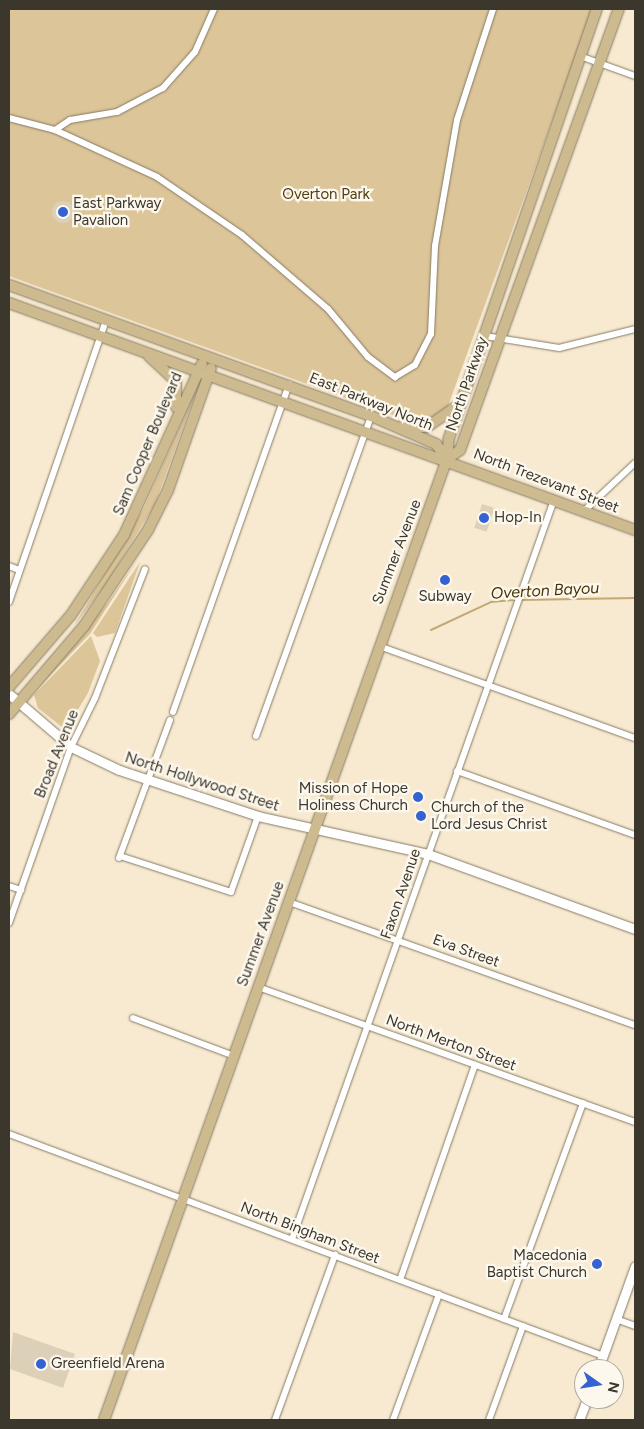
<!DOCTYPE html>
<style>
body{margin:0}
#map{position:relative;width:644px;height:1429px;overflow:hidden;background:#f7ead1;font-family:Figtree,sans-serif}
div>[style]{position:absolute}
.green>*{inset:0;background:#dcc599}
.stream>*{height:2px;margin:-1px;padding:0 1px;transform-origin:1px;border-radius:1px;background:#c4a974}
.building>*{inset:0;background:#ddd0b8;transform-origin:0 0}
.round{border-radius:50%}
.roads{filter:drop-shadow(0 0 1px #867b64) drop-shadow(0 0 1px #867b64)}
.street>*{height:6px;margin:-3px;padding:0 3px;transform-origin:3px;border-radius:3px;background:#fff}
.secondary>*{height:9px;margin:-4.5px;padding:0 4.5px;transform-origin:4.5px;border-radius:4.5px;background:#fff}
.primary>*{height:10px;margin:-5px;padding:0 5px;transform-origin:5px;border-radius:5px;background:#ceba8f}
.dots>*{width:14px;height:14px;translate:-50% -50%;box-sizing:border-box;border:2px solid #fdf8ee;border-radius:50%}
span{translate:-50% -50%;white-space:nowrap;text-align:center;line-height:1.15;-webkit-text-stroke:4.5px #fdf8ee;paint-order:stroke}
.park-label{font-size:15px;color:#4f3c11}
.poi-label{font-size:15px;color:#3c372d}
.left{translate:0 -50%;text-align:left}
.right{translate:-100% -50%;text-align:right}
.street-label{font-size:15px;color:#3c372d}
.water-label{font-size:16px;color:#453205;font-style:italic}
.frame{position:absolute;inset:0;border:10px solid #3c372d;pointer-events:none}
.north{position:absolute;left:574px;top:1359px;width:50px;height:50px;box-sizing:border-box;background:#fdf8ee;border:1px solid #b0aba1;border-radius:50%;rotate:103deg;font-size:14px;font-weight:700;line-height:20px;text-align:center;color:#3c372d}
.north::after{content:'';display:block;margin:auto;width:18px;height:22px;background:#3462d1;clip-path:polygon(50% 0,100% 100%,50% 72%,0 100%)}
</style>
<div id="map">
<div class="green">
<div style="clip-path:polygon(9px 9px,593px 9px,445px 414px,420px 425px,9px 276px)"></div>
<div style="clip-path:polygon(200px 381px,155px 504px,106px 584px,74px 626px,144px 508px)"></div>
<div style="clip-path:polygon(136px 562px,90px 634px,35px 691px,109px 601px)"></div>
<div style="clip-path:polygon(140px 562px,115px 633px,97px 637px,93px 633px)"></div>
<div style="clip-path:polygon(91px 636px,100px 661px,88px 693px,71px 721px,65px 720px,67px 731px,38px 708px,34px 695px)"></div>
</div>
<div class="stream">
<div style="left:520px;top:600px;width:115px;rotate:-1deg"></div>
<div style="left:431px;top:630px;width:66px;rotate:-25deg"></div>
<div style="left:491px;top:602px;width:24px;rotate:-5deg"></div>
</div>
<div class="building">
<div class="round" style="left:52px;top:201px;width:22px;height:22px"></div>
<div style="left:482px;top:504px;width:13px;height:25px;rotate:18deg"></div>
<div style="clip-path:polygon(13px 1332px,75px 1354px,63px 1388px,10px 1369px)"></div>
</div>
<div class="roads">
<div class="street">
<div style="left:580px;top:56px;width:59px;rotate:20deg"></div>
<div style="left:9px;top:118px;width:48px;rotate:14.6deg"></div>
<div style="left:55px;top:130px;width:112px;rotate:24.7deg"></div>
<div style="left:157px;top:177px;width:103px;rotate:34.3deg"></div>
<div style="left:242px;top:235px;width:113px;rotate:40.7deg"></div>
<div style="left:328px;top:309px;width:62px;rotate:50.2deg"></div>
<div style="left:368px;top:357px;width:34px;rotate:37deg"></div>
<div style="left:395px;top:377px;width:23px;rotate:-31deg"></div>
<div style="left:415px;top:365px;width:35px;rotate:-63deg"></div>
<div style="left:431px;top:334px;width:88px;rotate:-87.4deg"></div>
<div style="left:435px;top:246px;width:128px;rotate:-80.1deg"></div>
<div style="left:457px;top:120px;width:117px;rotate:-72deg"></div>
<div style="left:55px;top:130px;width:18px;rotate:-34deg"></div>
<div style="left:70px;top:120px;width:48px;rotate:-9.7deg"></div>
<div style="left:117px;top:112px;width:52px;rotate:-27.6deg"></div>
<div style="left:163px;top:88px;width:48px;rotate:-48.4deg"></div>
<div style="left:195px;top:52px;width:47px;rotate:-66.2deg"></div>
<div style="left:485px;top:336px;width:75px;rotate:9.2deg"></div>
<div style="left:559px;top:348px;width:78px;rotate:-14deg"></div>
<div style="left:584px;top:511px;width:70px;rotate:-43.3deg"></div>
<div style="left:9px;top:566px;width:11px;rotate:22deg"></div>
<div style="left:9px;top:602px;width:298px;rotate:-71deg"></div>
<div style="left:379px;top:646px;width:272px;rotate:19.8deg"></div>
<div style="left:173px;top:712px;width:348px;rotate:-70.5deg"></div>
<div style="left:256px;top:736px;width:340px;rotate:-70.2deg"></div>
<div style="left:457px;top:771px;width:189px;rotate:19.8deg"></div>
<div style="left:120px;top:856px;width:117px;rotate:18deg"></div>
<div style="left:231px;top:892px;width:81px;rotate:-70.4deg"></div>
<div style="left:119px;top:858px;width:147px;rotate:-69.7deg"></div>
<div style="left:9px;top:886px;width:13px;rotate:18deg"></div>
<div style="left:289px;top:902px;width:367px;rotate:19.6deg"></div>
<div style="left:9px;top:923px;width:187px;rotate:-70.6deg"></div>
<div style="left:71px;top:747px;width:55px;rotate:-63.9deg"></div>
<div style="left:95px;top:698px;width:138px;rotate:-68.8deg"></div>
<div style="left:258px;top:987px;width:400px;rotate:19.7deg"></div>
<div style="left:133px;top:1018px;width:108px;rotate:20.6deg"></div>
<div style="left:9px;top:1134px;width:634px;rotate:20.49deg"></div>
<div style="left:292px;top:1239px;width:784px;rotate:-70.48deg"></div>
<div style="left:400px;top:1280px;width:228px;rotate:-70.8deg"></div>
<div style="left:504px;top:1319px;width:230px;rotate:-69.9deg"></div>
<div style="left:616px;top:1319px;width:20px;rotate:20deg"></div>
<div style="left:275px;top:1420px;width:176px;rotate:-70deg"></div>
<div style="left:393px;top:1420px;width:134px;rotate:-69.9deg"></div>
<div style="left:489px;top:1420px;width:100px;rotate:-70.1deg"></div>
</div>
<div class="secondary">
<div style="left:9px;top:694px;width:82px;rotate:40.5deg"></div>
<div style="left:71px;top:747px;width:53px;rotate:25.6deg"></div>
<div style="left:119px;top:770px;width:146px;rotate:18.3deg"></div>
<div style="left:258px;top:816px;width:174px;rotate:12.6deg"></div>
<div style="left:428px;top:854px;width:220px;rotate:19.9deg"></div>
<div style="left:598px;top:1369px;width:109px;rotate:-70.2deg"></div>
<div style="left:579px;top:1420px;width:22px;rotate:-69deg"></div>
</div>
<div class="primary">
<div style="left:9px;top:285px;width:385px;rotate:19.9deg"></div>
<div style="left:371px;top:416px;width:71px;rotate:23.3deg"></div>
<div style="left:436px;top:444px;width:19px;rotate:54deg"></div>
<div style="left:9px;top:303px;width:666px;rotate:19.93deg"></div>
<div style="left:149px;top:356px;width:37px;rotate:43deg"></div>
<div style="left:176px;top:381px;width:26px;rotate:90deg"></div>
<div style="left:401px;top:427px;width:26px"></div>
<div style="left:427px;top:427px;width:39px;rotate:-35deg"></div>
<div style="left:447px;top:459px;width:16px;rotate:-35deg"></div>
<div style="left:460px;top:450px;width:469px;rotate:-70.2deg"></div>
<div style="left:9px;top:687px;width:95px;rotate:-49.3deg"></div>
<div style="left:71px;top:615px;width:96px;rotate:-56.5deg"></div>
<div style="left:124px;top:535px;width:188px;rotate:-65.5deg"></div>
<div style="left:9px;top:714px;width:116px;rotate:-49.6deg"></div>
<div style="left:84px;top:626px;width:115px;rotate:-56.3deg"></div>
<div style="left:148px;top:530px;width:45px;rotate:-63.4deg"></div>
<div style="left:168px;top:490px;width:129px;rotate:-70.6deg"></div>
<div style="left:104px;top:1420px;width:1020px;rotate:-70.36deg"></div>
<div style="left:447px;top:459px;width:21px;rotate:-85deg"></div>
<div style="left:449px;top:438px;width:454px;rotate:-71deg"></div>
</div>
</div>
<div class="dots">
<div style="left:63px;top:212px;background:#3462d1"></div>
<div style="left:484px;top:518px;background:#3462d1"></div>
<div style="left:445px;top:580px;background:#3462d1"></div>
<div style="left:418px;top:797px;background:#3462d1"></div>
<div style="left:421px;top:816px;background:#3462d1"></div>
<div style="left:597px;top:1264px;background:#3462d1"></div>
<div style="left:41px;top:1364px;background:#3462d1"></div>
</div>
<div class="park-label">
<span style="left:326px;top:195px">Overton Park</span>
</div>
<div class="poi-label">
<span class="left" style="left:73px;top:212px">East Parkway<br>Pavalion</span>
<span class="left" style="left:494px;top:518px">Hop-In</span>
<span style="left:445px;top:597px">Subway</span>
<span class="right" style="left:408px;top:797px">Mission of Hope<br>Holiness Church</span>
<span class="left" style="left:431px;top:816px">Church of the<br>Lord Jesus Christ</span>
<span class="right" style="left:587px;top:1264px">Macedonia<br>Baptist Church</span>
<span class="left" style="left:51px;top:1364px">Greenfield Arena</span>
</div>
<div class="street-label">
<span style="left:467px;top:384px;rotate:-71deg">North Parkway</span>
<span style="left:371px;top:402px;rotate:22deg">East Parkway North</span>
<span style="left:148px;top:444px;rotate:-67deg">Sam Cooper Boulevard</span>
<span style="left:546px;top:481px;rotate:21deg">North Trezevant Street</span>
<span style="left:397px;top:552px;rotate:-69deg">Summer Avenue</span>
<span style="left:57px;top:754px;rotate:-68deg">Broad Avenue</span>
<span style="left:202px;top:782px;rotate:18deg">North Hollywood Street</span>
<span style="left:401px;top:894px;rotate:-71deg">Faxon Avenue</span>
<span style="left:261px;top:934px;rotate:-70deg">Summer Avenue</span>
<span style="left:466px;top:951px;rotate:20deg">Eva Street</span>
<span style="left:451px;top:1043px;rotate:20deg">North Merton Street</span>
<span style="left:310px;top:1233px;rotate:21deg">North Bingham Street</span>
</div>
<div class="water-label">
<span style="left:545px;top:591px;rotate:-3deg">Overton Bayou</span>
</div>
<div class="frame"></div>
<div class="north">N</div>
</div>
